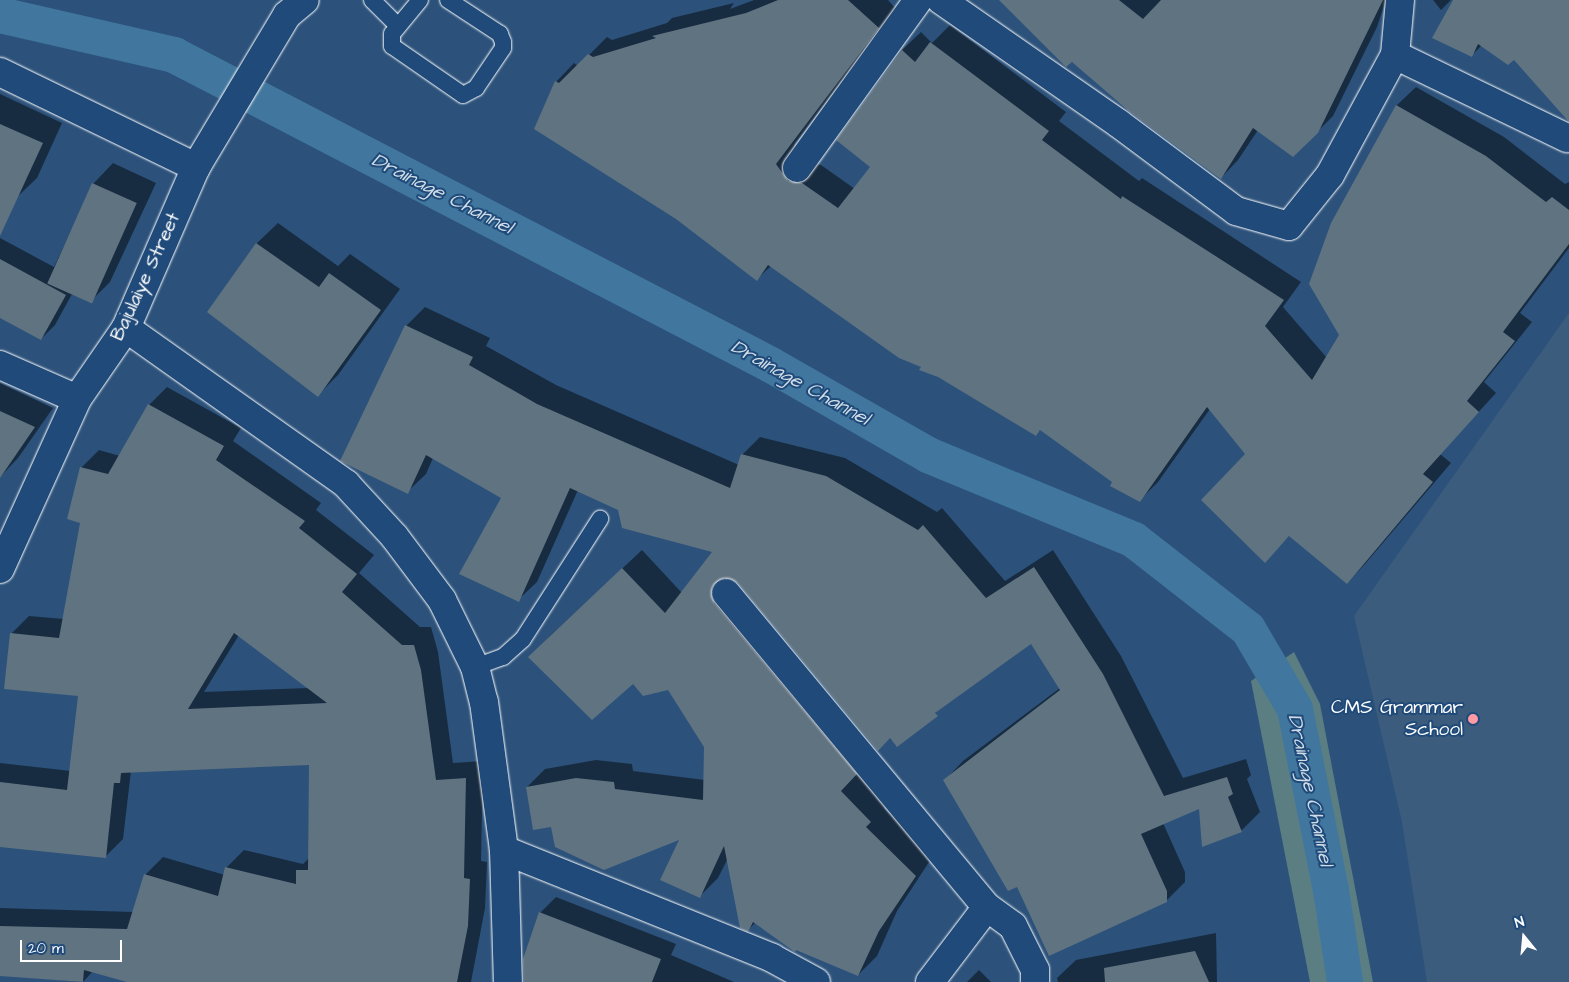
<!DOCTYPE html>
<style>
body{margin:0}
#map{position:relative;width:1569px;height:982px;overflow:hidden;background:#2c527b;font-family:"Architects Daughter",sans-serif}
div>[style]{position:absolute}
.built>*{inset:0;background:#3c5c7d}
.green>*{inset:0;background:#5b7e83}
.shadow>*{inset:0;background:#0007}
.canal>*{height:36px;margin:-18px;padding:0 18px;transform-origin:18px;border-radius:18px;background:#41779e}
.building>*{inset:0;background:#607381;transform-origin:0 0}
.roads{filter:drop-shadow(0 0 1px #fff) drop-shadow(0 0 1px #fff)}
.service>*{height:16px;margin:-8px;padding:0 8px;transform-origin:8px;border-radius:8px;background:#1f4a7a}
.minor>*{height:28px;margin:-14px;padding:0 14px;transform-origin:14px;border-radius:14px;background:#1f4a7a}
.tertiary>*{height:28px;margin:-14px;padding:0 14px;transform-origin:14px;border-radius:14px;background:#1f4a7a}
.dots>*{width:14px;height:14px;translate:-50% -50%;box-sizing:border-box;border:2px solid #1f4a7a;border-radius:50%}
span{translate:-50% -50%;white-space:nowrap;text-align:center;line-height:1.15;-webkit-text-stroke:4px #1f4a7a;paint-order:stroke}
.street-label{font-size:19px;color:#fff}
.poi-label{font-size:19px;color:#fff}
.right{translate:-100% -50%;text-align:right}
.water-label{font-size:20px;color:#d0dde7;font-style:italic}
.north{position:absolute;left:1499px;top:912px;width:50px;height:50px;-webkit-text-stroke:4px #1f4a7a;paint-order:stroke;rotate:343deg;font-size:14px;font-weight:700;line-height:20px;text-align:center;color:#fff}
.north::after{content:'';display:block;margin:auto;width:18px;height:22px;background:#fff;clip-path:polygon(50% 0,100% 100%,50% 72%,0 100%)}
.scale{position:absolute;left:20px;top:940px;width:102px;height:22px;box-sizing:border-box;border:2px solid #fff;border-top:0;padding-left:6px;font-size:15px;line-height:18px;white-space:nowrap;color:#fff;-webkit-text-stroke:4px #1f4a7a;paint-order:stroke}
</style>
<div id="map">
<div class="built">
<div style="clip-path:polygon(1569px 313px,1569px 982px,1427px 982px,1402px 822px,1354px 616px)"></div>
</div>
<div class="green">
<div style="clip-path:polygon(1294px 652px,1320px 704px,1373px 982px,1310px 982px,1251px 681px)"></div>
</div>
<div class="shadow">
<div style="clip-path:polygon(754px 0,888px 0,896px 9px,794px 145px,806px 162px,821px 165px,855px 189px,872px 167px,838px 140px,902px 50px,921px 32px,932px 43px,950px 25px,1066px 112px,1059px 121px,1139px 181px,1142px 178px,1301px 282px,1283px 307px,1327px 358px,1341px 335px,1333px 224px,1397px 105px,1416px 87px,1504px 137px,1565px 184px,1569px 182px,1569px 248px,1520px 313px,1532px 322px,1484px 382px,1496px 393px,1440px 454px,1451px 463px,1365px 564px,1347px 583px,1290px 535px,1265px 561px,1247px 454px,1210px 409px,1158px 482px,1139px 501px,1041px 429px,1035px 435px,922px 367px,771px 266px,757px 279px,556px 82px,574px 63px,578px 66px,607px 37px,612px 40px,667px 23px,672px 18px,734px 3px,730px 9px)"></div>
<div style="clip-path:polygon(1000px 0,1386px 0,1377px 27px,1333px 116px,1293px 156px,1258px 130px,1238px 160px,1221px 178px)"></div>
<div style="clip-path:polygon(1433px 0,1451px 0,1441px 10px)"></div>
<div style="clip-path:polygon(1455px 0,1569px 0,1569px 116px,1514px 58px,1482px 45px,1471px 56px)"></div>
<div style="clip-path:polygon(0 94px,62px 123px,37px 178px,16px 198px,0 191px)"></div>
<div style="clip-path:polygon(113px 163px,156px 183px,110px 282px,90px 302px,72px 294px,55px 325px,41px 339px,0 317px,0 238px,54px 267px,93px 184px)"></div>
<div style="clip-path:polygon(278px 223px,338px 266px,350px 254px,400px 289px,338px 375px,318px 395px,208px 312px,257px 243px)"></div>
<div style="clip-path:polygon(425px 307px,490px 338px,486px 346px,556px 385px,739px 465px,742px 455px,760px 437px,845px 458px,937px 512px,942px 508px,1005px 581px,1053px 550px,1121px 656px,1183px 778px,1246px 759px,1251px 775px,1247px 779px,1260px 812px,1241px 831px,1200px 807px,1163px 823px,1185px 872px,1185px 882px,1166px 901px,1018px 886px,945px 780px,963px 761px,1060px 688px,1031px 642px,954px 697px,897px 745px,739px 582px,731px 579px,889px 802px,884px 808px,933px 856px,897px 911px,877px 956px,858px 975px,756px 922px,748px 930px,728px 858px,718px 878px,700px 896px,681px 837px,552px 826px,527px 787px,545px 769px,596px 760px,632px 764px,633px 771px,705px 780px,706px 747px,669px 688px,633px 683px,548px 638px,642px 550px,682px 593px,714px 552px,578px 490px,537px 582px,518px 600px,503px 497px,433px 458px,426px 474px,407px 492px,406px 326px)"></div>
<div style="clip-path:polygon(0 383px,53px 408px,18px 458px,0 477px)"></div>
<div style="clip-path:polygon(evenodd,167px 387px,241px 428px,233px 441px,321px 503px,316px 510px,374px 555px,359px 573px,420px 627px,431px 627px,438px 652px,453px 763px,483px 761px,481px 861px,487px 862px,485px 908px,471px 982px,131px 982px,93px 971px,83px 982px,0 975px,0 908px,134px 912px,145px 875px,163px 857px,225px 875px,226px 868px,244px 850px,303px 864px,309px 858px,310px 764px,131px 771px,123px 839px,105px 857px,0 846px,0 763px,71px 771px,79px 695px,12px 633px,29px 616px,64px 619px,82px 522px,81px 468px,99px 450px,120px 456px,149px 405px,167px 387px,239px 635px,309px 688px,204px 692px,239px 635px)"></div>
<div style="clip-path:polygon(556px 897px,676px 944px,671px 955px,734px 982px,524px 982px,540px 913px)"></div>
<div style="clip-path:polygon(1216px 933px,1217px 982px,1058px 982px,1057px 978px,1076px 960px)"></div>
<div style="clip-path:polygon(979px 970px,991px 982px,967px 982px)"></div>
</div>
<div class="canal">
<div style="left:0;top:15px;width:179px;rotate:12.9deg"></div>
<div style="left:174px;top:55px;width:673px;rotate:27.44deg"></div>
<div style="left:771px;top:365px;width:181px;rotate:29.8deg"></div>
<div style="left:928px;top:455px;width:223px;rotate:22.4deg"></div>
<div style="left:1134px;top:540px;width:145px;rotate:38deg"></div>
<div style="left:1248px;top:629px;width:93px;rotate:59.6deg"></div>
<div style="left:1295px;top:709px;width:185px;rotate:78.8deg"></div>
<div style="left:1331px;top:890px;width:93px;rotate:81.3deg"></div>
</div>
<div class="building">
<div style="clip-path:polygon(778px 0,848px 0,879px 28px,776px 164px,788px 181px,802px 183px,838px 208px,870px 167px,836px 140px,902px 50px,915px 62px,930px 42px,1049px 131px,1042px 140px,1121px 199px,1122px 196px,1284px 300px,1265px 326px,1312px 380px,1339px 335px,1309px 284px,1331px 223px,1396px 105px,1486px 156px,1546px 202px,1552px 197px,1569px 210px,1569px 244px,1503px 332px,1515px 341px,1467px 401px,1479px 412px,1423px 474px,1433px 482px,1347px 584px,1289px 536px,1265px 563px,1201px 500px,1245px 454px,1207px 407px,1140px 502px,1110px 486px,1112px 482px,1040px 430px,1036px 436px,938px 377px,919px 370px,921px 367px,899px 358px,768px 265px,757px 281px,676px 219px,534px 129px,555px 81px,559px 83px,588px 54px,593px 57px,656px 38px,652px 36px,746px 13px)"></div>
<div style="clip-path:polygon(999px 0,1119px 0,1143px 19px,1161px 0,1383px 0,1318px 133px,1293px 157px,1253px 128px,1221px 179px,1130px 112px,1072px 62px,1066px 67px)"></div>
<div style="clip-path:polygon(1453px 0,1569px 0,1569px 122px,1514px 60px,1508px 65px,1478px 44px,1472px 57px,1432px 38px)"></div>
<div style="clip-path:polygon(0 124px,43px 143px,0 236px)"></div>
<div style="left:92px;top:183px;width:49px;height:110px;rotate:24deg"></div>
<div style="clip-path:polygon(256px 243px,319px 287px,329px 273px,381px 310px,318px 397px,207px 312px)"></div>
<div style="clip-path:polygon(0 259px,66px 295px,41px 340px,0 318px)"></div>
<div style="clip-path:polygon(405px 325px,473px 357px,469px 365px,537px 404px,730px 488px,741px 454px,826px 476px,918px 530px,923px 525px,986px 598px,1034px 567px,1103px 674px,1164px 796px,1227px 777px,1233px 794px,1228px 797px,1242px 832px,1202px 847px,1199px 809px,1141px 834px,1167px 891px,1167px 902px,1049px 956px,1017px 887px,1008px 891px,943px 780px,1060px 690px,1031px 644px,935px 713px,938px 716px,897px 747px,890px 738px,878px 751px,738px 583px,724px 578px,712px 587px,714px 603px,857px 774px,841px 791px,871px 822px,866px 827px,916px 876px,879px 931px,858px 976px,796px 950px,795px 952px,753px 922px,748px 932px,740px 928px,724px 846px,700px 898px,660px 880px,679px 840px,604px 870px,555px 847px,551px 827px,533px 830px,526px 787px,576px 778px,614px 782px,615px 789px,703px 800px,704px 747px,668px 690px,643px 696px,633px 684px,592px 720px,528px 657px,622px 568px,665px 613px,712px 552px,622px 528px,618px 510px,570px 488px,519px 602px,459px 574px,501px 498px,426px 455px,408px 494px,340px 461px)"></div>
<div style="clip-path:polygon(evenodd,148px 404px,224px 446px,216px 460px,305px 521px,299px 528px,357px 574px,342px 592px,402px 645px,414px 645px,421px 670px,436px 780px,466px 778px,464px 878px,470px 879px,468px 926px,457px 982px,127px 982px,84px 970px,83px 982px,0 976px,0 926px,127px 929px,144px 874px,218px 896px,225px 867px,296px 884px,296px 870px,308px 870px,309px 765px,121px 773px,120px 783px,114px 783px,106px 858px,0 847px,0 782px,67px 790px,78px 696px,4px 689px,10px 633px,59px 638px,80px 523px,67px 519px,80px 467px,108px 474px,148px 404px,234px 633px,327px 703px,188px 709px,234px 633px)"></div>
<div style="clip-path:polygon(0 411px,35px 427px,0 478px)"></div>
<div style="clip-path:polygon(539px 912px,661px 959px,652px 982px,524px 982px,523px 959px)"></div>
<div style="clip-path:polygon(1195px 951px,1209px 982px,1105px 982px,1104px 968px)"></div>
</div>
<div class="roads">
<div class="service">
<div style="left:372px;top:0;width:37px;rotate:45deg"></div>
<div style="left:420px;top:0;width:44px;rotate:129.5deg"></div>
<div style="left:392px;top:34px;width:12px;rotate:90deg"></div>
<div style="left:392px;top:46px;width:86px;rotate:34.6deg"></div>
<div style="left:463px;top:95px;width:15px;rotate:-28deg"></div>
<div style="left:476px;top:88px;width:48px;rotate:-56deg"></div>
<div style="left:503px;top:48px;width:6px;rotate:-90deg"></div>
<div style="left:503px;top:42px;width:9px;rotate:-111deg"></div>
<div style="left:500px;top:34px;width:62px;rotate:-146.8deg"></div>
<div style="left:475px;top:667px;width:30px;rotate:-20deg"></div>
<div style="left:503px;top:657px;width:27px;rotate:-42deg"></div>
<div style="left:523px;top:639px;width:143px;rotate:-57.3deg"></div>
</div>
<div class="minor">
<div style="left:941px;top:0;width:216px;rotate:34.8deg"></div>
<div style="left:1118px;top:123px;width:147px;rotate:36.7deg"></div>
<div style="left:1236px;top:211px;width:55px;rotate:15.8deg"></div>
<div style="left:1289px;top:226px;width:65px;rotate:-51.2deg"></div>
<div style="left:1330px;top:175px;width:136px;rotate:-61.6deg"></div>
<div style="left:1395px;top:55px;width:55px;rotate:-84.8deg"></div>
<div style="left:1395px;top:55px;width:191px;rotate:25.8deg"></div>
<div style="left:0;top:72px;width:218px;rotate:25.9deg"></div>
<div style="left:797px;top:168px;width:207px;rotate:-54.2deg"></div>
<div style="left:126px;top:328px;width:270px;rotate:35.3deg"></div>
<div style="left:346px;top:484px;width:71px;rotate:47.3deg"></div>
<div style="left:394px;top:536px;width:80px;rotate:53.1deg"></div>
<div style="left:442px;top:600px;width:75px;rotate:63.8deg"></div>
<div style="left:475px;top:667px;width:36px;rotate:76deg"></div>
<div style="left:484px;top:702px;width:149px;rotate:82.3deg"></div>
<div style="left:504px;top:850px;width:132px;rotate:88.3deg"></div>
<div style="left:0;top:365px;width:84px;rotate:23.8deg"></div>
<div style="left:726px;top:593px;width:408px;rotate:50.3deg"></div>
<div style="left:987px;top:907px;width:32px;rotate:36deg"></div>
<div style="left:1013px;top:926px;width:49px;rotate:63.4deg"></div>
<div style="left:1035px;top:970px;width:12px;rotate:90deg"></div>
<div style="left:504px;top:850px;width:289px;rotate:21.9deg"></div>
<div style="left:772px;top:958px;width:50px;rotate:28.6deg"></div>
<div style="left:930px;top:982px;width:94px;rotate:-52.8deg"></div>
</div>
<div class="tertiary">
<div style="left:0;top:569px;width:187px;rotate:-65.6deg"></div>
<div style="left:77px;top:399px;width:86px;rotate:-55.4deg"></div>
<div style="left:126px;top:328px;width:176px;rotate:-66.5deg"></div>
<div style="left:196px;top:167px;width:177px;rotate:-59.1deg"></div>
<div style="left:287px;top:15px;width:23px;rotate:-40deg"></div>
</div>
</div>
<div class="dots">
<div style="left:1473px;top:719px;background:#ff9aa2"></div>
</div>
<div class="street-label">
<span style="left:146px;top:277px;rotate:-65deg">Bajulaiye Street</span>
</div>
<div class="poi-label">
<span class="right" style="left:1463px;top:719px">CMS Grammar<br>School</span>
</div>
<div class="water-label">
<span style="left:442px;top:194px;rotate:27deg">Drainage Channel</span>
<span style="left:800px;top:383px;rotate:29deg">Drainage Channel</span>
<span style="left:1310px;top:790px;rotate:78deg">Drainage Channel</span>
</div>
<div class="north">N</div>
<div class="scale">20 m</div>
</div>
